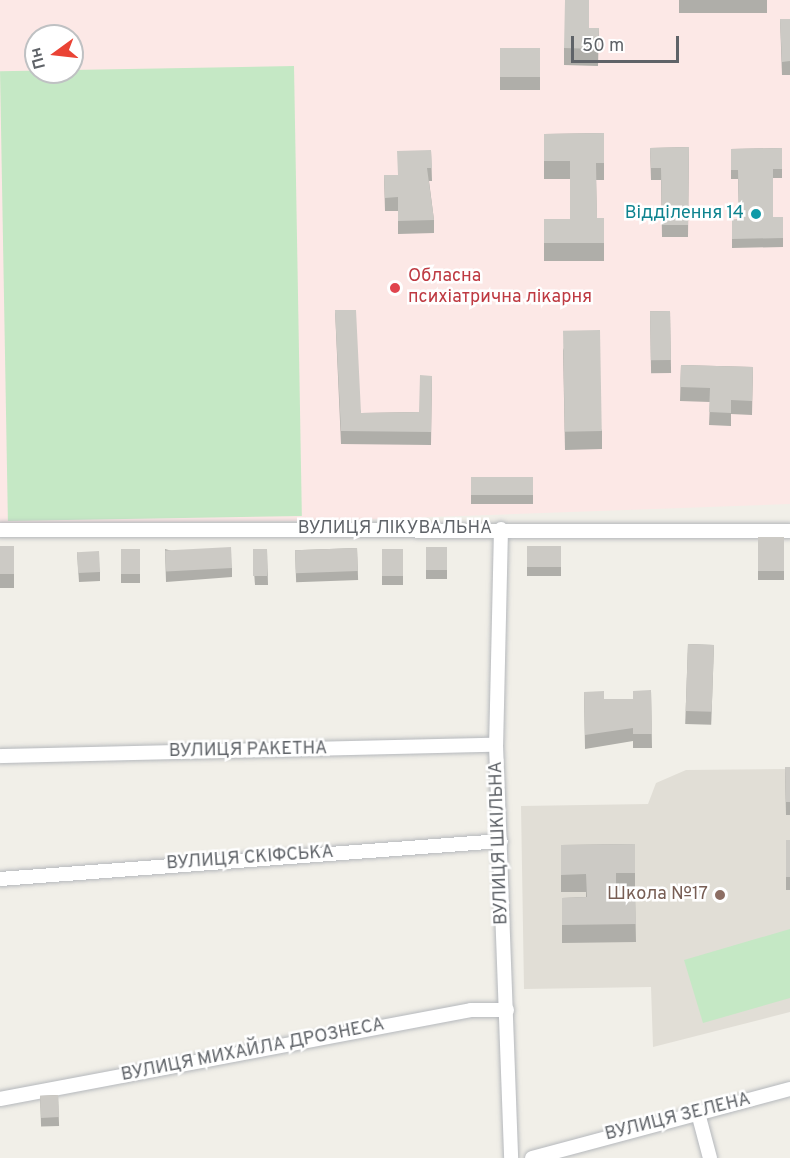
<!DOCTYPE html>
<meta charset="utf-8">
<style>
body{margin:0}
#map{position:relative;width:790px;height:1158px;overflow:hidden;background:#f1efe8;font-family:Overpass,sans-serif}
div>[style]{position:absolute}
.education>*{inset:0;background:#e1ded6}
.medical>*{inset:0;background:#fce8e6}
.green>*{inset:0;background:#c5e8c5;transform-origin:0 0}
.roads{filter:drop-shadow(0 0 2px #b5b8bc) drop-shadow(0 0 2px #b5b8bc)}
.minor>*{height:14px;margin:-7px;padding:0 7px;transform-origin:7px;border-radius:7px;background:#fff}
.wall>*{inset:0;background:#afaea9;transform-origin:0 0}
.building>*{inset:0;background:#cccac5;transform-origin:0 0}
.dots>*{width:16px;height:16px;translate:-50% -50%;box-sizing:border-box;border:3px solid #fff;border-radius:50%}
span{translate:-50% -50%;white-space:nowrap;text-align:center;line-height:1.15;-webkit-text-stroke:5px #fff;paint-order:stroke}
.culture-label{font-size:18px;color:#0d838f}
.right{translate:-100% -50%;text-align:right}
.health-label{font-size:18px;color:#be3a42}
.left{translate:0 -50%;text-align:left}
.street-label{font-size:18px;color:#5f6368}
.education-label{font-size:18px;color:#785e54}
.north{position:absolute;left:24px;top:24px;width:60px;height:60px;box-sizing:border-box;background:#fff;border:2px solid #bfc1c3;border-radius:50%;rotate:255deg;font-size:16px;font-weight:700;line-height:24px;text-align:center;color:#5f6368}
.north::after{content:'';display:block;margin:auto;width:21px;height:27px;background:#ea4335;clip-path:polygon(50% 0,100% 100%,50% 72%,0 100%)}
.scale{position:absolute;left:571px;top:36px;width:108px;height:27px;box-sizing:border-box;border:3px solid #5f6368;border-top:0;padding-left:8px;font-size:18px;line-height:21px;white-space:nowrap;color:#5f6368;-webkit-text-stroke:4px #fff;paint-order:stroke}
</style>
<div id="map">
<div class="education">
<div style="clip-path:polygon(790px 769px,790px 1012px,653px 1047px,651px 987px,524px 989px,521px 806px,648px 804px,656px 783px,686px 770px)"></div>
</div>
<div class="medical">
<div style="clip-path:polygon(evenodd,0 0,790px 0,790px 504px,327px 521px,0 523px,0 0,36px 36px,72px 36px,72px 72px,36px 72px,36px 36px)"></div>
</div>
<div class="green">
<div style="left:294px;top:66px;width:450px;height:294px;rotate:89deg"></div>
<div style="clip-path:polygon(790px 929px,790px 998px,703px 1023px,684px 960px)"></div>
</div>
<div class="roads">
<div class="minor">
<div style="left:501px;top:529px;width:216px;rotate:91.3deg"></div>
<div style="left:496px;top:745px;width:413px;rotate:87.9deg"></div>
<div style="left:0;top:530px;width:790px;rotate:0.07deg"></div>
<div style="left:0;top:756px;width:496px;rotate:-1.3deg"></div>
<div style="left:0;top:879px;width:502px;rotate:-4.34deg"></div>
<div style="left:0;top:1099px;width:479px;rotate:-10.7deg"></div>
<div style="left:471px;top:1010px;width:36px"></div>
<div style="left:698px;top:1113px;width:47px;rotate:75.1deg"></div>
<div style="left:532px;top:1158px;width:267px;rotate:-15deg"></div>
</div>
</div>
<div class="wall">
<div style="left:679px;top:0;width:88px;height:13px"></div>
<div style="clip-path:polygon(780px 19px,790px 19px,790px 75px,782px 75px)"></div>
<div style="clip-path:polygon(589px 28px,599px 28px,598px 66px,564px 65px,564px 48px)"></div>
<div style="left:540px;top:48px;width:42px;height:40px;rotate:90deg"></div>
<div style="clip-path:polygon(604px 133px,604px 180px,596px 180px,597px 218px,604px 218px,604px 261px,544px 261px,544px 219px,570px 219px,570px 179px,544px 179px,544px 134px)"></div>
<div style="clip-path:polygon(689px 147px,688px 237px,662px 237px,661px 180px,651px 180px,650px 148px)"></div>
<div style="clip-path:polygon(782px 148px,782px 178px,773px 178px,773px 217px,783px 217px,783px 247px,732px 248px,732px 220px,739px 219px,738px 179px,731px 179px,731px 149px)"></div>
<div style="clip-path:polygon(431px 150px,432px 181px,429px 181px,434px 220px,434px 233px,398px 234px,398px 211px,385px 211px,384px 175px,398px 175px)"></div>
<div style="clip-path:polygon(335px 310px,361px 413px,419px 412px,432px 376px,431px 445px,341px 444px)"></div>
<div style="left:670px;top:311px;width:62px;height:20px;rotate:89deg"></div>
<div style="clip-path:polygon(563px 348px,602px 431px,602px 449px,565px 450px)"></div>
<div style="clip-path:polygon(681px 365px,753px 367px,752px 415px,731px 414px,731px 426px,709px 425px,710px 402px,680px 401px)"></div>
<div style="left:533px;top:477px;width:27px;height:62px;rotate:90deg"></div>
<div style="left:758px;top:537px;width:26px;height:43px"></div>
<div style="left:0;top:546px;width:14px;height:42px"></div>
<div style="left:527px;top:546px;width:34px;height:30px"></div>
<div style="left:426px;top:547px;width:21px;height:32px"></div>
<div style="left:357px;top:548px;width:32px;height:62px;rotate:88deg"></div>
<div style="left:121px;top:549px;width:19px;height:34px"></div>
<div style="clip-path:polygon(165px 549px,232px 568px,232px 577px,166px 582px)"></div>
<div style="clip-path:polygon(267px 549px,268px 585px,255px 585px,253px 558px)"></div>
<div style="left:382px;top:549px;width:21px;height:36px"></div>
<div style="clip-path:polygon(77px 552px,100px 572px,100px 581px,79px 582px)"></div>
<div style="left:688px;top:644px;width:26px;height:80px;rotate:2deg"></div>
<div style="clip-path:polygon(651px 690px,652px 748px,633px 748px,633px 741px,585px 749px,584px 692px,604px 699px,633px 699px)"></div>
<div style="clip-path:polygon(785px 767px,790px 767px,790px 815px,786px 815px)"></div>
<div style="left:786px;top:840px;width:4px;height:50px"></div>
<div style="clip-path:polygon(635px 844px,635px 890px,616px 891px,616px 896px,635px 895px,636px 942px,562px 943px,562px 898px,586px 897px,586px 892px,561px 892px,561px 845px)"></div>
<div style="left:58px;top:1095px;width:31px;height:18px;rotate:88deg"></div>
</div>
<div class="building">
<div style="clip-path:polygon(565px 0,589px 0,589px 28px,599px 28px,598px 49px,564px 48px)"></div>
<div style="clip-path:polygon(780px 19px,790px 19px,790px 61px,782px 62px)"></div>
<div style="left:540px;top:48px;width:29px;height:40px;rotate:90deg"></div>
<div style="clip-path:polygon(604px 133px,604px 163px,596px 163px,597px 218px,604px 218px,604px 243px,544px 243px,544px 219px,570px 219px,570px 161px,544px 161px,544px 134px)"></div>
<div style="clip-path:polygon(689px 147px,688px 225px,662px 225px,661px 168px,651px 168px,650px 148px)"></div>
<div style="clip-path:polygon(782px 148px,782px 169px,773px 169px,773px 217px,783px 217px,783px 238px,732px 239px,732px 220px,739px 219px,738px 170px,731px 170px,731px 149px)"></div>
<div style="clip-path:polygon(431px 150px,432px 168px,427px 168px,434px 220px,398px 221px,398px 197px,385px 198px,384px 175px,398px 175px,397px 151px)"></div>
<div style="clip-path:polygon(335px 310px,356px 310px,361px 413px,419px 412px,420px 375px,432px 376px,431px 432px,341px 431px)"></div>
<div style="left:670px;top:311px;width:49px;height:20px;rotate:89deg"></div>
<div style="left:600px;top:330px;width:101px;height:37px;rotate:89deg"></div>
<div style="clip-path:polygon(681px 365px,753px 367px,752px 401px,731px 400px,731px 413px,709px 412px,710px 388px,680px 387px)"></div>
<div style="left:533px;top:477px;width:18px;height:62px;rotate:90deg"></div>
<div style="left:758px;top:537px;width:26px;height:34px"></div>
<div style="left:0;top:546px;width:14px;height:28px"></div>
<div style="left:527px;top:546px;width:34px;height:21px"></div>
<div style="left:231px;top:547px;width:21px;height:66px;rotate:87deg"></div>
<div style="left:426px;top:547px;width:21px;height:23px"></div>
<div style="left:357px;top:548px;width:23px;height:62px;rotate:88deg"></div>
<div style="left:121px;top:549px;width:19px;height:25px"></div>
<div style="left:253px;top:549px;width:14px;height:27px"></div>
<div style="left:382px;top:549px;width:21px;height:27px"></div>
<div style="left:99px;top:551px;width:21px;height:22px;rotate:87deg"></div>
<div style="left:688px;top:644px;width:26px;height:67px;rotate:2deg"></div>
<div style="clip-path:polygon(651px 690px,652px 734px,633px 734px,633px 728px,585px 735px,584px 692px,604px 691px,604px 699px,633px 699px,633px 691px)"></div>
<div style="clip-path:polygon(785px 767px,790px 767px,790px 802px,786px 802px)"></div>
<div style="left:786px;top:840px;width:4px;height:37px"></div>
<div style="clip-path:polygon(635px 844px,635px 873px,616px 873px,616px 896px,635px 895px,636px 924px,562px 925px,562px 898px,587px 897px,586px 874px,561px 875px,561px 845px)"></div>
<div style="left:58px;top:1095px;width:22px;height:18px;rotate:87deg"></div>
</div>
<div class="dots">
<div style="left:756px;top:214px;background:#0f9aa8"></div>
<div style="left:395px;top:288px;background:#e0444e"></div>
<div style="left:720px;top:895px;background:#8d6e63"></div>
</div>
<div class="culture-label">
<span class="right" style="left:744px;top:214px">Відділення 14</span>
</div>
<div class="health-label">
<span class="left" style="left:408px;top:288px">Обласна<br>психіатрична лікарня</span>
</div>
<div class="street-label">
<span style="left:395px;top:529px">ВУЛИЦЯ ЛІКУВАЛЬНА</span>
<span style="left:248px;top:751px;rotate:-1deg">ВУЛИЦЯ РАКЕТНА</span>
<span style="left:500px;top:843px;rotate:-92deg">ВУЛИЦЯ ШКІЛЬНА</span>
<span style="left:250px;top:859px;rotate:-4deg">ВУЛИЦЯ СКІФСЬКА</span>
<span style="left:253px;top:1051px;rotate:-11deg">ВУЛИЦЯ МИХАЙЛА ДРОЗНЕСА</span>
<span style="left:678px;top:1118px;rotate:-14deg">ВУЛИЦЯ ЗЕЛЕНА</span>
</div>
<div class="education-label">
<span class="right" style="left:708px;top:895px">Школа №17</span>
</div>
<div class="north">Пн</div>
<div class="scale">50 m</div>
</div>
